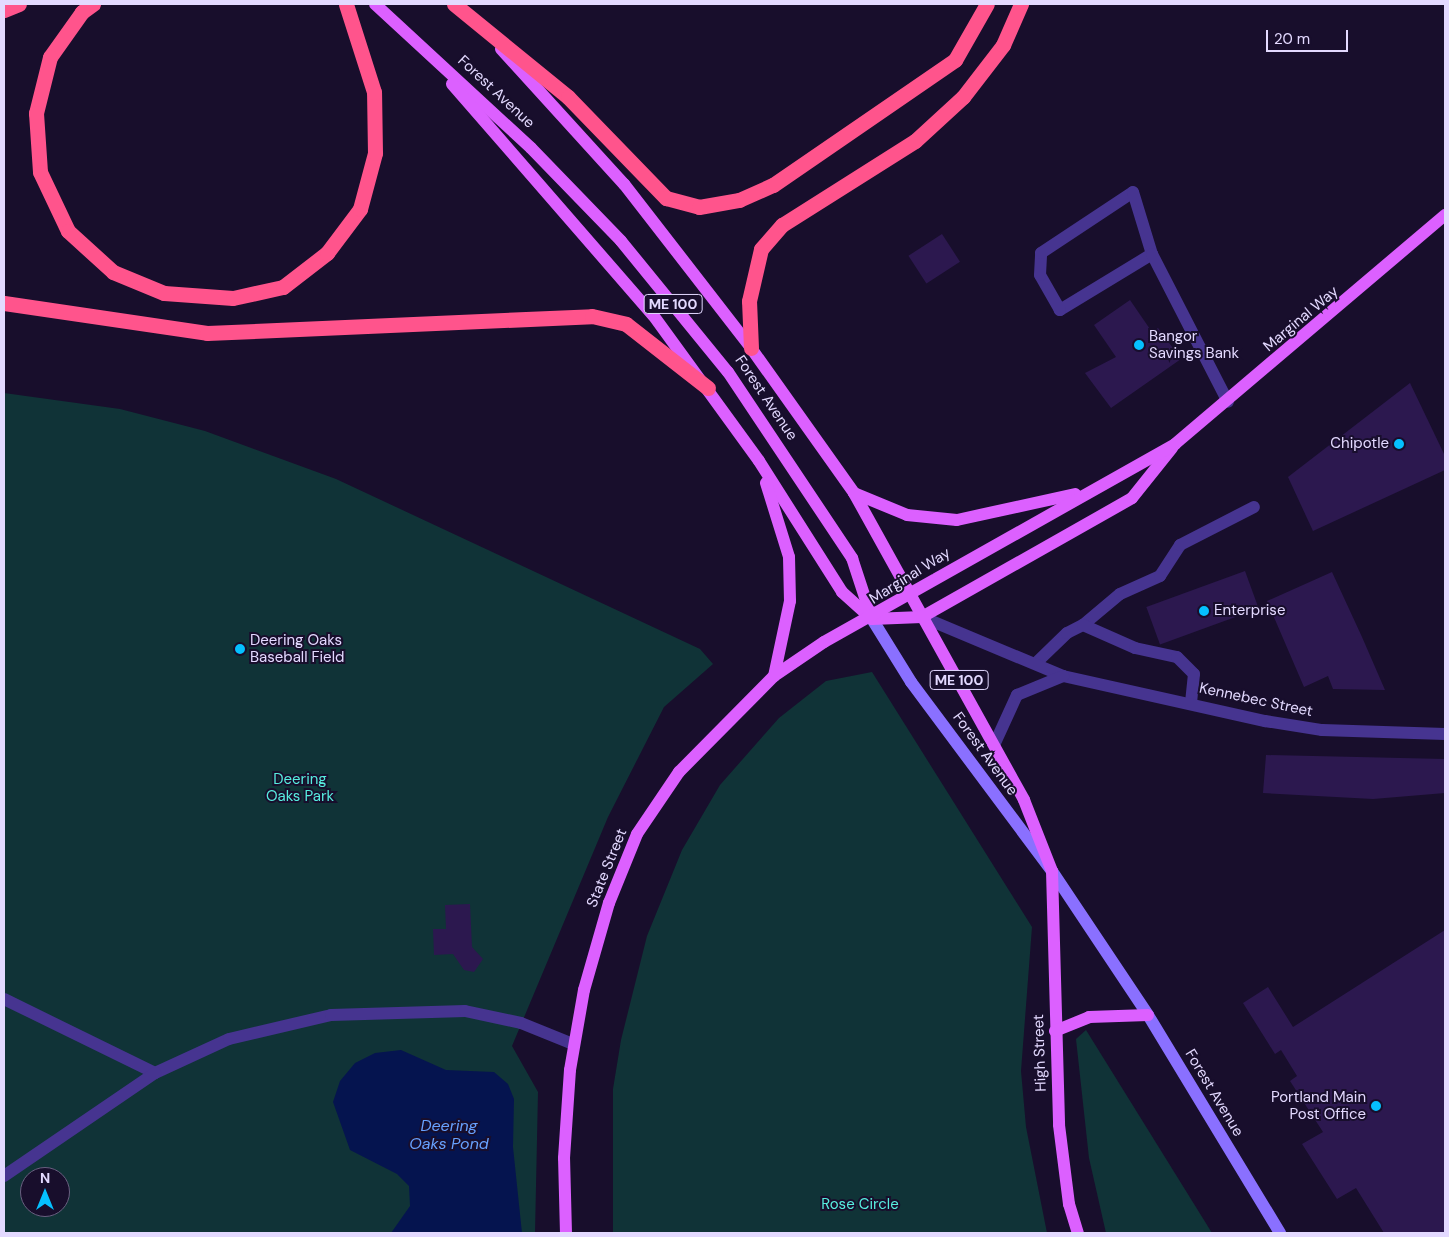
<!DOCTYPE html>
<style>
body{margin:0}
#map{position:relative;width:1449px;height:1237px;overflow:hidden;background:#180e2c;font-family:"DM Sans",sans-serif}
div>[style]{position:absolute}
.green>*{inset:0;background:#103337}
.water>*{inset:0;background:#05144f}
.building>*{inset:0;background:#2c184f;transform-origin:0 0}
.lane>*{height:12px;margin:-6px;padding:0 6px;transform-origin:6px;border-radius:6px;background:#463490}
.street>*{height:12px;margin:-6px;padding:0 6px;transform-origin:6px;border-radius:6px;background:#463490}
.secondary>*{height:12px;margin:-6px;padding:0 6px;transform-origin:6px;border-radius:6px;background:#8a70ff}
.primary>*{height:12px;margin:-6px;padding:0 6px;transform-origin:6px;border-radius:6px;background:#dc60ff}
.highway>*{height:15px;margin:-7.5px;padding:0 7.5px;transform-origin:7.5px;border-radius:7.5px;background:#ff548c}
.dots>*{width:14px;height:14px;translate:-50% -50%;box-sizing:border-box;border:2px solid #180e2c;border-radius:50%}
span{translate:-50% -50%;white-space:nowrap;text-align:center;line-height:1.15;-webkit-text-stroke:4px #180e2c;paint-order:stroke}
.shield-label span{padding:1px 4px;background:#180e2c;border:1px solid;border-radius:4px;-webkit-text-stroke-width:0}
.shield-label{font-size:14px;color:#e3d9ff;font-weight:700}
.street-label{font-size:15px;color:#e3d9ff}
.poi-label{font-size:15px;color:#e3d9ff}
.left{translate:0 -50%;text-align:left}
.right{translate:-100% -50%;text-align:right}
.park-label{font-size:15px;color:#57eddf}
.water-label{font-size:16px;color:#67a1ff;font-style:italic}
.frame{position:absolute;inset:0;border:5px solid #e3d9ff;pointer-events:none}
.north{position:absolute;left:20px;top:1167px;width:50px;height:50px;box-sizing:border-box;background:#180e2c;border:1px solid #695f80;border-radius:50%;rotate:0deg;font-size:14px;font-weight:700;line-height:20px;text-align:center;color:#e3d9ff}
.north::after{content:'';display:block;margin:auto;width:18px;height:22px;background:#05c0ff;clip-path:polygon(50% 0,100% 100%,50% 72%,0 100%)}
.scale{position:absolute;left:1266px;top:30px;width:82px;height:22px;box-sizing:border-box;border:2px solid #e3d9ff;border-top:0;padding-left:6px;font-size:15px;line-height:18px;white-space:nowrap;color:#e3d9ff;-webkit-text-stroke:4px #180e2c;paint-order:stroke}
</style>
<div id="map">
<div class="green">
<div style="clip-path:polygon(evenodd,4px 393px,120px 409px,205px 431px,336px 479px,700px 649px,713px 664px,664px 707px,608px 817px,512px 1046px,538px 1092px,535px 1233px,4px 1233px,4px 393px,30px 1177px,60px 1177px,60px 1207px,30px 1207px,30px 1177px)"></div>
<div style="clip-path:polygon(872px 672px,1032px 927px,1021px 1071px,1026px 1127px,1047px 1233px,613px 1233px,613px 1089px,621px 1040px,647px 936px,682px 850px,720px 785px,779px 718px,826px 681px)"></div>
<div style="clip-path:polygon(1086px 1030px,1212px 1233px,1106px 1233px,1089px 1158px,1076px 1039px)"></div>
</div>
<div class="water">
<div style="clip-path:polygon(401px 1050px,446px 1070px,494px 1072px,508px 1084px,514px 1099px,513px 1147px,522px 1233px,391px 1233px,410px 1206px,409px 1186px,397px 1174px,350px 1150px,333px 1102px,340px 1081px,355px 1063px,375px 1053px)"></div>
</div>
<div class="building">
<div style="left:942px;top:234px;width:33px;height:40px;rotate:57deg"></div>
<div style="clip-path:polygon(1130px 300px,1152px 332px,1158px 328px,1181px 359px,1111px 408px,1085px 373px,1116px 357px,1094px 325px)"></div>
<div style="clip-path:polygon(1410px 383px,1445px 456px,1445px 470px,1313px 531px,1288px 477px)"></div>
<div style="left:1245px;top:571px;width:40px;height:105px;rotate:70deg"></div>
<div style="clip-path:polygon(1332px 572px,1362px 637px,1385px 690px,1333px 689px,1328px 676px,1304px 687px,1267px 601px)"></div>
<div style="clip-path:polygon(1266px 755px,1445px 759px,1445px 793px,1373px 799px,1263px 793px)"></div>
<div style="clip-path:polygon(470px 904px,472px 947px,483px 959px,474px 972px,464px 970px,453px 954px,434px 955px,433px 929px,446px 929px,445px 905px)"></div>
<div style="clip-path:polygon(1445px 930px,1445px 1233px,1384px 1233px,1356px 1188px,1337px 1199px,1302px 1144px,1323px 1132px,1290px 1081px,1297px 1076px,1281px 1050px,1275px 1054px,1243px 1003px,1268px 987px,1293px 1027px)"></div>
</div>
<div class="lane">
<div style="left:1152px;top:254px;width:108px;rotate:148.7deg"></div>
<div style="left:1060px;top:310px;width:40px;rotate:-119.7deg"></div>
<div style="left:1040px;top:275px;width:22px;rotate:-87deg"></div>
<div style="left:1041px;top:253px;width:110px;rotate:-33.5deg"></div>
<div style="left:1133px;top:192px;width:65px;rotate:73deg"></div>
<div style="left:1152px;top:254px;width:166px;rotate:62.8deg"></div>
<div style="left:1083px;top:625px;width:48px;rotate:-40deg"></div>
<div style="left:1120px;top:594px;width:44px;rotate:-24.2deg"></div>
<div style="left:1160px;top:576px;width:37px;rotate:-57deg"></div>
<div style="left:1180px;top:545px;width:83px;rotate:-27.2deg"></div>
<div style="left:1036px;top:663px;width:43px;rotate:-44.1deg"></div>
<div style="left:1067px;top:633px;width:18px;rotate:-27deg"></div>
<div style="left:1083px;top:625px;width:57px;rotate:23.9deg"></div>
<div style="left:1135px;top:648px;width:43px;rotate:12.1deg"></div>
<div style="left:1177px;top:657px;width:24px;rotate:45deg"></div>
<div style="left:1194px;top:674px;width:29px;rotate:96deg"></div>
<div style="left:4px;top:999px;width:168px;rotate:26.1deg"></div>
<div style="left:155px;top:1073px;width:81px;rotate:-24.7deg"></div>
<div style="left:229px;top:1039px;width:105px;rotate:-13.2deg"></div>
<div style="left:331px;top:1015px;width:134px;rotate:-1.7deg"></div>
<div style="left:465px;top:1011px;width:57px;rotate:12.1deg"></div>
<div style="left:521px;top:1023px;width:56px;rotate:22deg"></div>
<div style="left:4px;top:1176px;width:183px;rotate:-34.3deg"></div>
</div>
<div class="street">
<div style="left:922px;top:617px;width:153px;rotate:22.7deg"></div>
<div style="left:1063px;top:676px;width:207px;rotate:12.6deg"></div>
<div style="left:1265px;top:721px;width:58px;rotate:9deg"></div>
<div style="left:1322px;top:730px;width:123px;rotate:1.9deg"></div>
<div style="left:995px;top:743px;width:53px;rotate:-65.4deg"></div>
<div style="left:1017px;top:695px;width:50px;rotate:-22.4deg"></div>
</div>
<div class="secondary">
<div style="left:872px;top:619px;width:74px;rotate:58.2deg"></div>
<div style="left:911px;top:682px;width:236px;rotate:53.3deg"></div>
<div style="left:1052px;top:871px;width:173px;rotate:56.3deg"></div>
<div style="left:1148px;top:1015px;width:255px;rotate:58.8deg"></div>
</div>
<div class="primary">
<div style="left:375px;top:4px;width:212px;rotate:42.7deg"></div>
<div style="left:531px;top:148px;width:129px;rotate:45.9deg"></div>
<div style="left:621px;top:241px;width:169px;rotate:50.8deg"></div>
<div style="left:728px;top:372px;width:224px;rotate:56.3deg"></div>
<div style="left:852px;top:558px;width:64px;rotate:71.8deg"></div>
<div style="left:501px;top:49px;width:183px;rotate:47.7deg"></div>
<div style="left:624px;top:184px;width:207px;rotate:52.2deg"></div>
<div style="left:751px;top:348px;width:178px;rotate:54.6deg"></div>
<div style="left:854px;top:493px;width:351px;rotate:61deg"></div>
<div style="left:1024px;top:800px;width:76px;rotate:68.5deg"></div>
<div style="left:1052px;top:871px;width:254px;rotate:88.4deg"></div>
<div style="left:1059px;top:1125px;width:80px;rotate:82.8deg"></div>
<div style="left:1069px;top:1204px;width:30px;rotate:73deg"></div>
<div style="left:452px;top:84px;width:306px;rotate:49deg"></div>
<div style="left:653px;top:315px;width:180px;rotate:54deg"></div>
<div style="left:759px;top:461px;width:155px;rotate:57.6deg"></div>
<div style="left:842px;top:592px;width:40px;rotate:42deg"></div>
<div style="left:766px;top:483px;width:77px;rotate:72.7deg"></div>
<div style="left:789px;top:557px;width:44px;rotate:88.7deg"></div>
<div style="left:790px;top:601px;width:77px;rotate:102deg"></div>
<div style="left:854px;top:493px;width:57px;rotate:22.5deg"></div>
<div style="left:907px;top:515px;width:50px;rotate:5.7deg"></div>
<div style="left:957px;top:520px;width:121px;rotate:-12.4deg"></div>
<div style="left:872px;top:619px;width:50px;rotate:-2.3deg"></div>
<div style="left:922px;top:617px;width:241px;rotate:-29.5deg"></div>
<div style="left:1132px;top:498px;width:64px;rotate:-51.3deg"></div>
<div style="left:1055px;top:1031px;width:37px;rotate:-22deg"></div>
<div style="left:1089px;top:1017px;width:59px;rotate:-1.9deg"></div>
<div style="left:566px;top:1233px;width:75px;rotate:-91.5deg"></div>
<div style="left:564px;top:1158px;width:88px;rotate:-86.1deg"></div>
<div style="left:570px;top:1070px;width:81px;rotate:-80.1deg"></div>
<div style="left:584px;top:990px;width:91px;rotate:-74deg"></div>
<div style="left:609px;top:903px;width:74px;rotate:-67.9deg"></div>
<div style="left:637px;top:834px;width:75px;rotate:-55.9deg"></div>
<div style="left:679px;top:772px;width:135px;rotate:-45.3deg"></div>
<div style="left:774px;top:676px;width:60px;rotate:-34.2deg"></div>
<div style="left:824px;top:642px;width:403px;rotate:-29.4deg"></div>
<div style="left:1175px;top:444px;width:354px;rotate:-40.3deg"></div>
</div>
<div class="highway">
<div style="left:93px;top:4px;width:14px;rotate:144deg"></div>
<div style="left:82px;top:12px;width:55px;rotate:125.4deg"></div>
<div style="left:50px;top:57px;width:58px;rotate:104deg"></div>
<div style="left:36px;top:113px;width:59px;rotate:86.1deg"></div>
<div style="left:40px;top:172px;width:65px;rotate:64.6deg"></div>
<div style="left:68px;top:231px;width:61px;rotate:42.3deg"></div>
<div style="left:113px;top:272px;width:55px;rotate:22.4deg"></div>
<div style="left:164px;top:293px;width:69px;rotate:4.1deg"></div>
<div style="left:233px;top:298px;width:51px;rotate:-12.4deg"></div>
<div style="left:283px;top:287px;width:56px;rotate:-37.7deg"></div>
<div style="left:327px;top:253px;width:55px;rotate:-53.1deg"></div>
<div style="left:360px;top:209px;width:58px;rotate:-75deg"></div>
<div style="left:375px;top:153px;width:61px;rotate:-90.9deg"></div>
<div style="left:374px;top:92px;width:92px;rotate:-107.7deg"></div>
<div style="left:454px;top:4px;width:147px;rotate:39.2deg"></div>
<div style="left:568px;top:97px;width:141px;rotate:45.9deg"></div>
<div style="left:666px;top:198px;width:34px;rotate:15deg"></div>
<div style="left:699px;top:207px;width:41px;rotate:-9.9deg"></div>
<div style="left:739px;top:200px;width:37px;rotate:-24deg"></div>
<div style="left:773px;top:185px;width:221px;rotate:-34.5deg"></div>
<div style="left:955px;top:60px;width:64px;rotate:-60.3deg"></div>
<div style="left:4px;top:10px;width:16px;rotate:-22deg"></div>
<div style="left:4px;top:303px;width:205px;rotate:8.4deg"></div>
<div style="left:207px;top:333px;width:385px;rotate:-2.5deg"></div>
<div style="left:592px;top:316px;width:35px;rotate:13deg"></div>
<div style="left:626px;top:324px;width:104px;rotate:38deg"></div>
<div style="left:751px;top:348px;width:47px;rotate:-92.4deg"></div>
<div style="left:749px;top:301px;width:53px;rotate:-77deg"></div>
<div style="left:761px;top:249px;width:32px;rotate:-49deg"></div>
<div style="left:782px;top:225px;width:157px;rotate:-32.3deg"></div>
<div style="left:915px;top:141px;width:65px;rotate:-42.5deg"></div>
<div style="left:963px;top:97px;width:66px;rotate:-52.4deg"></div>
<div style="left:1003px;top:45px;width:45px;rotate:-66.3deg"></div>
</div>
<div class="dots">
<div style="left:1139px;top:345px;background:#05c0ff"></div>
<div style="left:1399px;top:444px;background:#05c0ff"></div>
<div style="left:1204px;top:611px;background:#05c0ff"></div>
<div style="left:240px;top:649px;background:#05c0ff"></div>
<div style="left:1376px;top:1106px;background:#05c0ff"></div>
</div>
<div class="shield-label">
<span style="left:673px;top:304px">ME 100</span>
<span style="left:959px;top:680px">ME 100</span>
</div>
<div class="street-label">
<span style="left:496px;top:92px;rotate:43deg">Forest Avenue</span>
<span style="left:1301px;top:319px;rotate:-40deg">Marginal Way</span>
<span style="left:766px;top:398px;rotate:56deg">Forest Avenue</span>
<span style="left:910px;top:576px;rotate:-32deg">Marginal Way</span>
<span style="left:1256px;top:700px;rotate:12deg">Kennebec Street</span>
<span style="left:985px;top:754px;rotate:54deg">Forest Avenue</span>
<span style="left:607px;top:868px;rotate:-68deg">State Street</span>
<span style="left:1040px;top:1053px;rotate:-92deg">High Street</span>
<span style="left:1214px;top:1093px;rotate:59deg">Forest Avenue</span>
</div>
<div class="poi-label">
<span class="left" style="left:1149px;top:345px">Bangor<br>Savings Bank</span>
<span class="right" style="left:1389px;top:444px">Chipotle</span>
<span class="left" style="left:1214px;top:611px">Enterprise</span>
<span class="left" style="left:250px;top:649px">Deering Oaks<br>Baseball Field</span>
<span class="right" style="left:1366px;top:1106px">Portland Main<br>Post Office</span>
</div>
<div class="park-label">
<span style="left:300px;top:788px">Deering<br>Oaks Park</span>
<span style="left:860px;top:1205px">Rose Circle</span>
</div>
<div class="water-label">
<span style="left:449px;top:1135px">Deering<br>Oaks Pond</span>
</div>
<div class="frame"></div>
<div class="north">N</div>
<div class="scale">20 m</div>
</div>
